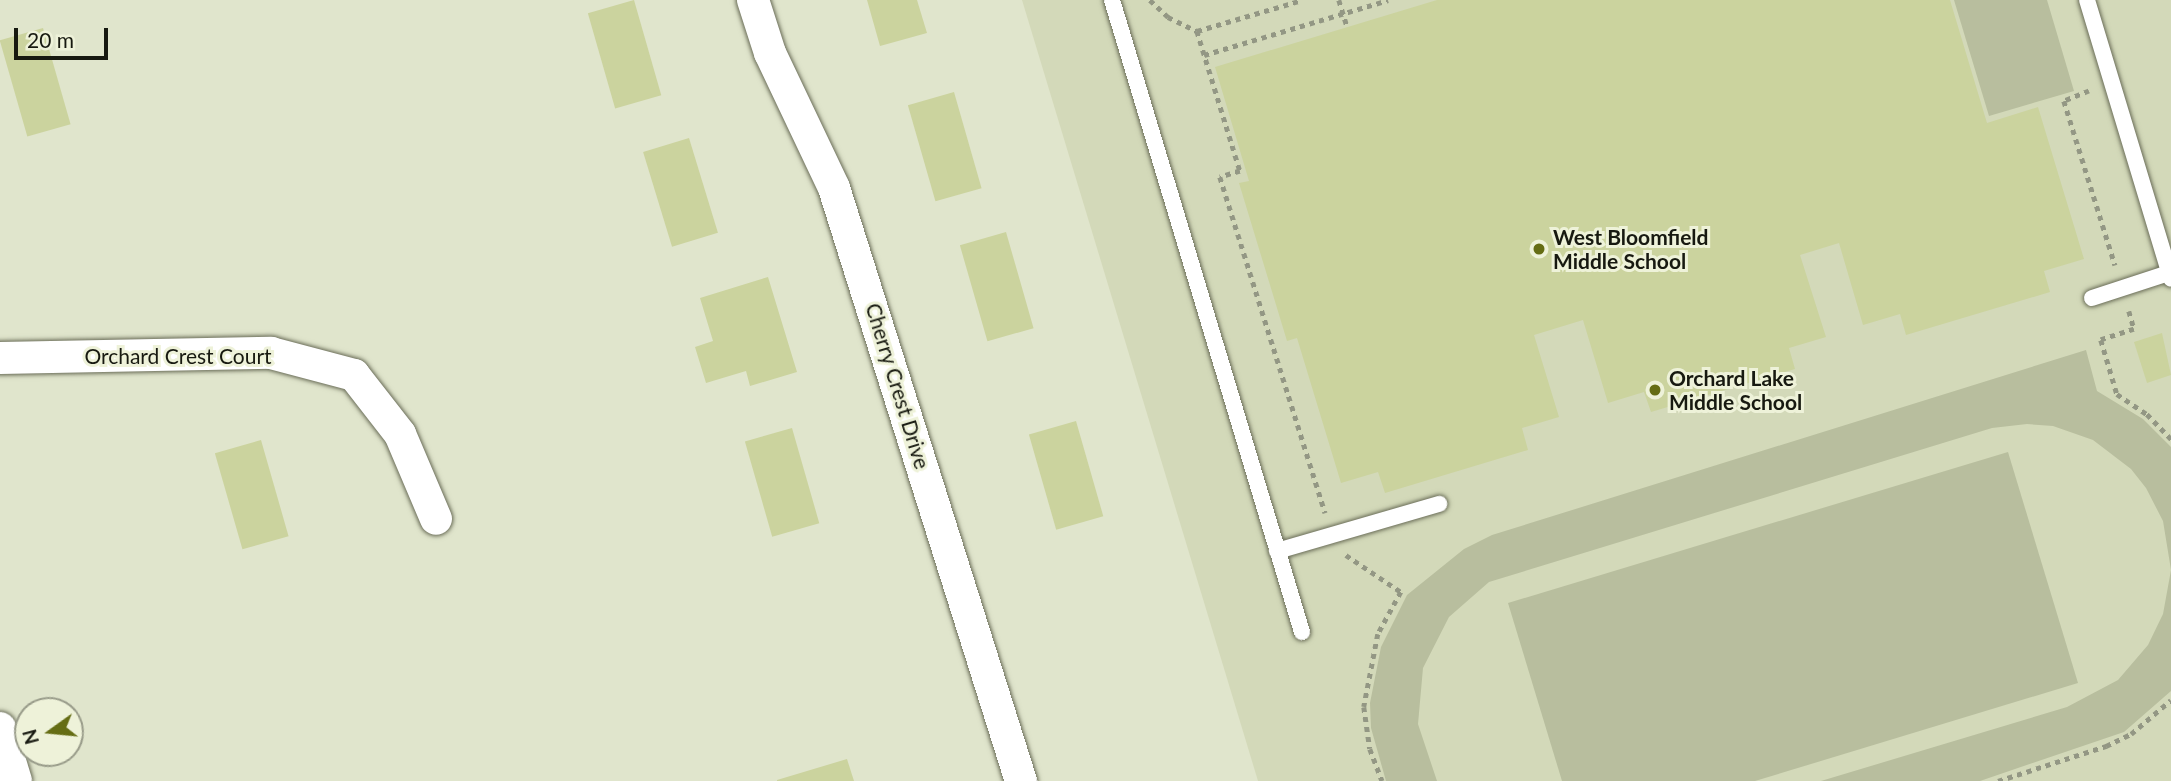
<!DOCTYPE html>
<style>
body{margin:0}
#map{position:relative;width:2171px;height:781px;overflow:hidden;background:#e0e5cc;font-family:Lato,sans-serif}
div>[style]{position:absolute}
.built>*{inset:0;background:#d3d9b9}
.green>*{inset:0;background:#b8be9e}
.building>*{inset:0;background:#cbd39e;transform-origin:0 0}
.path>*{height:4.5px;margin-top:-2.25px;transform-origin:0;background:repeating-linear-gradient(90deg,#939784 0 5px,transparent 0 10px)}
.roads{filter:drop-shadow(0 0 2px #6a6d58) drop-shadow(0 0 2px #6a6d58)}
.lane>*{height:16px;margin:-8px;padding:0 8px;transform-origin:8px;border-radius:8px;background:#fff}
.street>*{height:32px;margin:-16px;padding:0 16px;transform-origin:16px;border-radius:16px;background:#fff}
.dots>*{width:19px;height:19px;translate:-50% -50%;box-sizing:border-box;border:4px solid #eef2d9;border-radius:50%}
span{translate:-50% -50%;white-space:nowrap;text-align:center;line-height:1.15;-webkit-text-stroke:6px #eef2d9;paint-order:stroke}
.poi-label{font-size:21px;color:#171910;font-weight:700}
.left{translate:0 -50%;text-align:left}
.street-label{font-size:21px;color:#171910}
.north{position:absolute;left:14px;top:697px;width:70px;height:70px;box-sizing:border-box;background:#eef2d9;border:2px solid #989b89;border-radius:50%;rotate:255deg;font-size:19px;font-weight:700;line-height:28px;text-align:center;color:#171910}
.north::after{content:'';display:block;margin:auto;width:24px;height:32px;background:#656d14;clip-path:polygon(50% 0,100% 100%,50% 72%,0 100%)}
.scale{position:absolute;left:14px;top:28px;width:94px;height:32px;box-sizing:border-box;border:4px solid #171910;border-top:0;padding-left:9px;font-size:21px;line-height:24px;white-space:nowrap;color:#171910;-webkit-text-stroke:5px #eef2d9;paint-order:stroke}
</style>
<div id="map">
<div class="built">
<div style="clip-path:polygon(1022px 0,2171px 0,2171px 781px,1258px 781px)"></div>
</div>
<div class="green">
<div style="clip-path:polygon(1954px 0,2047px 0,2074px 91px,1989px 116px)"></div>
<div style="clip-path:polygon(2086px 350px,2097px 391px,2143px 419px,2171px 447px,2171px 691px,2124px 732px,1980px 781px,1821px 781px,2067px 707px,2118px 680px,2148px 645px,2163px 614px,2171px 570px,2163px 521px,2146px 488px,2131px 469px,2093px 440px,2053px 426px,2027px 424px,1992px 428px,1489px 582px,1449px 617px,1423px 668px,1418px 724px,1437px 781px,1386px 781px,1371px 728px,1370px 703px,1381px 647px,1407px 595px,1464px 549px,1492px 535px)"></div>
<div style="clip-path:polygon(2008px 452px,2078px 683px,1755px 781px,1562px 781px,1508px 603px)"></div>
</div>
<div class="building">
<div style="left:634px;top:0;width:99px;height:48px;rotate:74deg"></div>
<div style="clip-path:polygon(867px 0,917px 0,927px 33px,880px 46px)"></div>
<div style="clip-path:polygon(1437px 0,1950px 0,1987px 123px,2038px 107px,2084px 259px,2044px 271px,2050px 292px,1906px 335px,1900px 314px,1863px 325px,1839px 243px,1800px 255px,1826px 337px,1789px 348px,1795px 369px,1651px 412px,1644px 392px,1608px 403px,1583px 320px,1534px 335px,1559px 417px,1522px 428px,1528px 450px,1385px 493px,1378px 472px,1341px 483px,1297px 338px,1287px 341px,1239px 183px,1249px 181px,1215px 67px)"></div>
<div style="left:43px;top:28px;width:100px;height:45px;rotate:74deg"></div>
<div style="left:954px;top:92px;width:100px;height:48px;rotate:74deg"></div>
<div style="left:689px;top:138px;width:99px;height:48px;rotate:73deg"></div>
<div style="left:1006px;top:232px;width:100px;height:48px;rotate:74deg"></div>
<div style="clip-path:polygon(768px 277px,797px 372px,750px 386px,746px 371px,706px 383px,695px 347px,713px 341px,700px 298px)"></div>
<div style="clip-path:polygon(2162px 333px,2171px 375px,2147px 383px,2134px 342px)"></div>
<div style="left:1076px;top:421px;width:99px;height:49px;rotate:74deg"></div>
<div style="left:792px;top:428px;width:99px;height:49px;rotate:74deg"></div>
<div style="left:261px;top:440px;width:100px;height:48px;rotate:74deg"></div>
<div style="clip-path:polygon(847px 759px,854px 781px,777px 781px,777px 780px)"></div>
</div>
<div class="path">
<div style="left:1150px;top:0;width:25px;rotate:43deg"></div>
<div style="left:1168px;top:17px;width:32px;rotate:26deg"></div>
<div style="left:1197px;top:31px;width:146px;rotate:72.9deg"></div>
<div style="left:1240px;top:171px;width:21px;rotate:163deg"></div>
<div style="left:1220px;top:177px;width:352px;rotate:72.6deg"></div>
<div style="left:1339px;top:0;width:28px;rotate:73deg"></div>
<div style="left:1197px;top:31px;width:109px;rotate:-16.4deg"></div>
<div style="left:1204px;top:55px;width:192px;rotate:-16.6deg"></div>
<div style="left:2089px;top:91px;width:27px;rotate:158deg"></div>
<div style="left:2064px;top:101px;width:172px;rotate:72.7deg"></div>
<div style="left:2129px;top:311px;width:19px;rotate:74deg"></div>
<div style="left:2134px;top:329px;width:35px;rotate:162deg"></div>
<div style="left:2101px;top:340px;width:56px;rotate:73.5deg"></div>
<div style="left:2117px;top:394px;width:36px;rotate:34deg"></div>
<div style="left:2147px;top:414px;width:35px;rotate:46deg"></div>
<div style="left:1346px;top:555px;width:66px;rotate:33.9deg"></div>
<div style="left:1401px;top:592px;width:48px;rotate:118.7deg"></div>
<div style="left:1378px;top:634px;width:74px;rotate:100.9deg"></div>
<div style="left:1364px;top:707px;width:42px;rotate:81.9deg"></div>
<div style="left:1370px;top:749px;width:34px;rotate:69deg"></div>
<div style="left:1998px;top:781px;width:114px;rotate:-18deg"></div>
<div style="left:2106px;top:746px;width:28px;rotate:-26deg"></div>
<div style="left:2131px;top:734px;width:52px;rotate:-40.4deg"></div>
</div>
<div class="roads">
<div class="lane">
<div style="left:1112px;top:0;width:660px;rotate:73.27deg"></div>
<div style="left:2087px;top:0;width:291px;rotate:73.2deg"></div>
<div style="left:2092px;top:298px;width:81px;rotate:-18deg"></div>
<div style="left:1277px;top:551px;width:169px;rotate:-16.2deg"></div>
</div>
<div class="street">
<div style="left:753px;top:0;width:56px;rotate:72.2deg"></div>
<div style="left:770px;top:53px;width:149px;rotate:64.6deg"></div>
<div style="left:834px;top:188px;width:622px;rotate:72.5deg"></div>
<div style="left:0;top:358px;width:271px;rotate:-1.1deg"></div>
<div style="left:271px;top:353px;width:86px;rotate:14.8deg"></div>
<div style="left:354px;top:375px;width:75px;rotate:52.1deg"></div>
<div style="left:400px;top:434px;width:92px;rotate:67deg"></div>
<div style="left:0;top:728px;width:55px;rotate:73.2deg"></div>
</div>
</div>
<div class="dots">
<div style="left:1539px;top:249px;background:#656d14"></div>
<div style="left:1655px;top:390px;background:#656d14"></div>
</div>
<div class="poi-label">
<span class="left" style="left:1553px;top:249px">West Bloomfield<br>Middle School</span>
<span class="left" style="left:1669px;top:390px">Orchard Lake<br>Middle School</span>
</div>
<div class="street-label">
<span style="left:178px;top:356px">Orchard Crest Court</span>
<span style="left:898px;top:386px;rotate:73deg">Cherry Crest Drive</span>
</div>
<div class="north">N</div>
<div class="scale">20 m</div>
</div>
